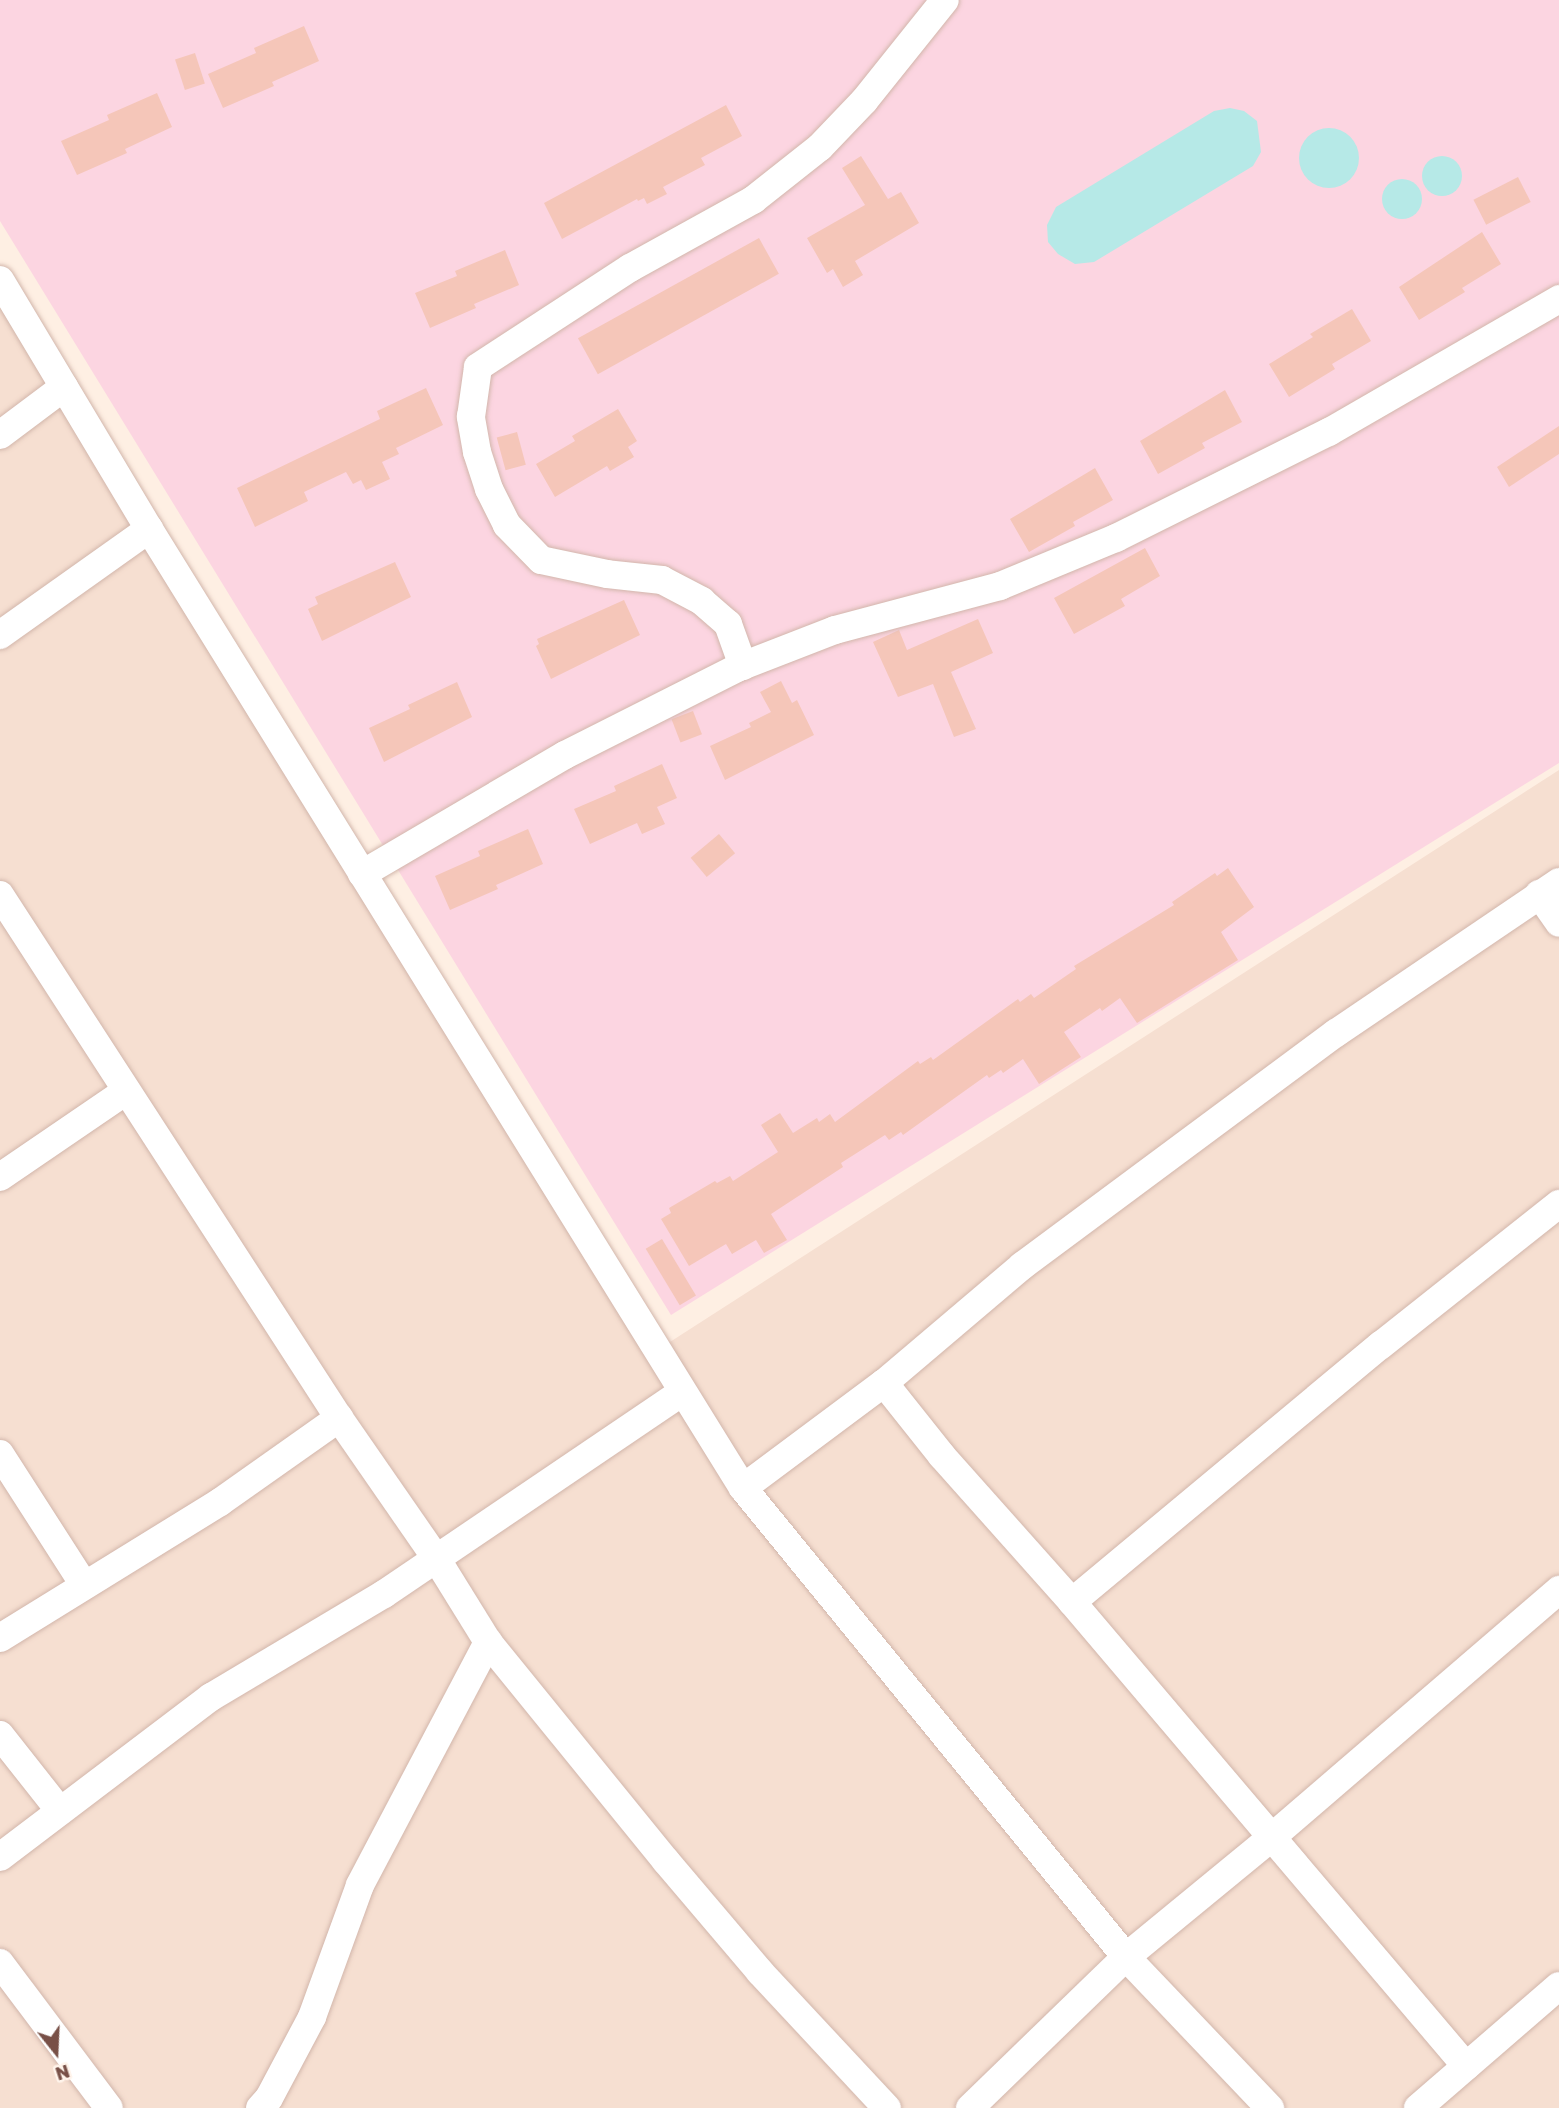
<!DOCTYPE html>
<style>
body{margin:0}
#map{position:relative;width:1559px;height:2108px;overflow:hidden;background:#feefe3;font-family:Rubik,sans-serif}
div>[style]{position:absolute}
.residential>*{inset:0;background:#f6dfd1}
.medical>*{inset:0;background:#fcd5e1}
.water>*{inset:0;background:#b6e9e7}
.round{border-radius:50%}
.building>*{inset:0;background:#f5c6b9;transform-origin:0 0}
.roads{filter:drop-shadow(0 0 2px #d2b6ab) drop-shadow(0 0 2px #d2b6ab)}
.street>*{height:28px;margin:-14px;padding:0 14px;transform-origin:14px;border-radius:14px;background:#fff}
span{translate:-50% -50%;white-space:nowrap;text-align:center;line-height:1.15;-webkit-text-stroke:5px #fff4eb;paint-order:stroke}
.north{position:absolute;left:21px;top:2017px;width:70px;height:70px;-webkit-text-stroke:5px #fff4eb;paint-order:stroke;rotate:162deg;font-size:19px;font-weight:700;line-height:28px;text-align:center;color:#785047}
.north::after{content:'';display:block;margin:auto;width:24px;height:32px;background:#785047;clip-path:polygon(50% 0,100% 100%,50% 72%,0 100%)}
</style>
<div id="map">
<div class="residential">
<div style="clip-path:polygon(0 304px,659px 1349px,1559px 770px,1559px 2108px,0 2108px)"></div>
</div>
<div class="medical">
<div style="clip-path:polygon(0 0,1559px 0,1559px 763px,671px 1315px,0 221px)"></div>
</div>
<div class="water">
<div style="clip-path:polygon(1230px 108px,1244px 111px,1257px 121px,1261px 152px,1253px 166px,1094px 262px,1075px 264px,1058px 254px,1048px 242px,1047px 225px,1056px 207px,1214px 111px)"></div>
<div class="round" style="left:1299px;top:128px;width:60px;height:60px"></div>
<div class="round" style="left:1422px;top:156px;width:40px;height:40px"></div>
<div class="round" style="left:1382px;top:179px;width:40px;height:40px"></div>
</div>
<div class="building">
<div style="clip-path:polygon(304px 26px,319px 61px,272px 82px,274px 86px,223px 108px,208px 74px,256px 53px,254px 48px)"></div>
<div style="left:195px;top:53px;width:32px;height:21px;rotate:72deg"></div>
<div style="clip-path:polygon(157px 93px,172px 127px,125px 149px,127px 153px,77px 175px,61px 141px,109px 120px,107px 115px)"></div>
<div style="clip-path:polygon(726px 105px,742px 136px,701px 158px,705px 165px,663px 187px,667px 194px,647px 204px,644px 198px,638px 201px,637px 199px,562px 239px,544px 203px)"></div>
<div style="clip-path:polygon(861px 156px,888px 199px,901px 192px,919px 223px,855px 261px,863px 275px,843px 287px,833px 269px,827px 273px,807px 238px,865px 205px,842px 168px)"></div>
<div style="left:1518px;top:177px;width:28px;height:50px;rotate:63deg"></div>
<div style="clip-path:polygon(1482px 232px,1501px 264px,1462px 288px,1465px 292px,1419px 320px,1399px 287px)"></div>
<div style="left:759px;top:238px;width:41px;height:207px;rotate:61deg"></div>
<div style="clip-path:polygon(505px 250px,519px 285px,474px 304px,476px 308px,430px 328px,415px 293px,457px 276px,455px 271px)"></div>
<div style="clip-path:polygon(1352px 309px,1371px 341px,1332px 364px,1335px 369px,1289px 397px,1269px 364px,1313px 337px,1310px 334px)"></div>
<div style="clip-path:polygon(426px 388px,443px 425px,396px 448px,399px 454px,382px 462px,390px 479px,366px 490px,361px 480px,353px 484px,346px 472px,304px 492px,308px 501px,255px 527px,237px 488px,380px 419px,377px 411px)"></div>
<div style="clip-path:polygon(1225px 390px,1242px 422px,1202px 443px,1205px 448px,1158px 474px,1140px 441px)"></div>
<div style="clip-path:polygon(618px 409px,637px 441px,628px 447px,634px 457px,610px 471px,607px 466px,555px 497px,536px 464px,575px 441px,572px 436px)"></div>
<div style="clip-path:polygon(1559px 426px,1559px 454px,1509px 487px,1497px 467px)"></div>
<div style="left:517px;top:432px;width:34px;height:21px;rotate:75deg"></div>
<div style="clip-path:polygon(1095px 468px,1113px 500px,1073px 522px,1075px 526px,1029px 552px,1010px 519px)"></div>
<div style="clip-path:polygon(1145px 548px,1160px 576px,1121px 599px,1125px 606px,1074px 634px,1054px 598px)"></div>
<div style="clip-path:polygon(395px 562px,411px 597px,322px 641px,308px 609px,318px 604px,315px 597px)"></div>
<div style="clip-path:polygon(624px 600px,640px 635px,551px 679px,536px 646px,539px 644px,537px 639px)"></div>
<div style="clip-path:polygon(978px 619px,993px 653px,951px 672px,976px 729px,954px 737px,933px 684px,898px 697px,873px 642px,899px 630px,907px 650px)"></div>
<div style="clip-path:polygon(781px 681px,792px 703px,797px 700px,814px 735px,725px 780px,710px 746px,751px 727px,749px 723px,771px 712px,760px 692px)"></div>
<div style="clip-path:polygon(457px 682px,472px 717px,384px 762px,369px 728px,410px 709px,408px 705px)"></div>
<div style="left:693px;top:711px;width:25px;height:23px;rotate:69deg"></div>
<div style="clip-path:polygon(662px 764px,677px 798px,657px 807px,665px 824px,642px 834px,637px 823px,590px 844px,574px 809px,616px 791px,614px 786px)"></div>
<div style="clip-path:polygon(528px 829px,543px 864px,496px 885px,498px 889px,450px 910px,435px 876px,480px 856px,478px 851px)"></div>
<div style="left:719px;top:834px;width:25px;height:37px;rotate:50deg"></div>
<div style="clip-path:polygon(1228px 868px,1254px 907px,1221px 932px,1238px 960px,1137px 1023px,1120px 998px,1102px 1011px,1100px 1008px,1064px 1032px,1081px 1057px,1039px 1084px,1023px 1059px,1003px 1073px,1001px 1070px,989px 1078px,987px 1075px,903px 1135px,901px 1132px,889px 1140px,885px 1135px,841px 1163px,843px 1167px,771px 1214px,787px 1240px,764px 1253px,756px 1240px,732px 1254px,726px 1244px,689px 1266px,661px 1219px,671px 1213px,669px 1208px,715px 1181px,717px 1183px,730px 1176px,733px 1181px,778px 1152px,761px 1125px,780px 1113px,793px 1133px,817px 1118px,819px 1122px,830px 1114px,835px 1122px,918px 1061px,920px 1064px,931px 1057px,933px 1060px,1018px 999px,1020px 1002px,1031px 994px,1034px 998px,1076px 969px,1074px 966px,1174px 905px,1172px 902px,1215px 873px,1217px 876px)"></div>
<div style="left:662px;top:1239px;width:66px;height:19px;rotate:59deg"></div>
</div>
<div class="roads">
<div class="street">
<div style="left:0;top:280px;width:290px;rotate:59.1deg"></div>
<div style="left:149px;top:529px;width:1128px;rotate:58.23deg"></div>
<div style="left:743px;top:1488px;width:606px;rotate:50.76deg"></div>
<div style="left:1126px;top:1957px;width:209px;rotate:46.4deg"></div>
<div style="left:0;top:435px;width:80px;rotate:-36.9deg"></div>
<div style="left:0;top:635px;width:183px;rotate:-35.4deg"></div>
<div style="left:743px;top:666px;width:45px;rotate:-109.7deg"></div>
<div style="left:728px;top:624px;width:35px;rotate:-139deg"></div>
<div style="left:702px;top:601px;width:45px;rotate:-152.3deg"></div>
<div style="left:662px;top:580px;width:55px;rotate:-173.8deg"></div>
<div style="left:607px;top:574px;width:67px;rotate:-168deg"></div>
<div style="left:541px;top:560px;width:49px;rotate:-134.2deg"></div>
<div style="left:507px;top:525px;width:40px;rotate:-116.6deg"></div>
<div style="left:489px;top:489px;width:39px;rotate:-108deg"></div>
<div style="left:477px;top:452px;width:36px;rotate:-100deg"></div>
<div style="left:471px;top:417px;width:50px;rotate:-82deg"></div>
<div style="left:478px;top:367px;width:181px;rotate:-33.1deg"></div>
<div style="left:630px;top:268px;width:141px;rotate:-28.9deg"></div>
<div style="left:753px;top:200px;width:85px;rotate:-38.3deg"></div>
<div style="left:820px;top:147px;width:64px;rotate:-46.3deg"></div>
<div style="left:864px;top:101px;width:129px;rotate:-51.3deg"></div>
<div style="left:362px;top:874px;width:235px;rotate:-30.4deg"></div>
<div style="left:565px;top:755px;width:193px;rotate:-26.8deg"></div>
<div style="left:737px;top:668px;width:105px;rotate:-21.2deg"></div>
<div style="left:835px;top:630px;width:171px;rotate:-14.9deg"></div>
<div style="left:1000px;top:586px;width:126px;rotate:-22.5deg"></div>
<div style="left:1116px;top:538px;width:238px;rotate:-26.5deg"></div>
<div style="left:1329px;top:432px;width:266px;rotate:-30deg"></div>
<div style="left:1539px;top:894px;width:35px;rotate:55deg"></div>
<div style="left:0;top:895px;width:623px;rotate:57.05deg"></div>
<div style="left:339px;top:1418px;width:170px;rotate:55.3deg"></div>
<div style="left:436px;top:1558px;width:99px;rotate:58.2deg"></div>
<div style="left:488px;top:1642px;width:282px;rotate:50.9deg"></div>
<div style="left:666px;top:1861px;width:145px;rotate:49.7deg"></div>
<div style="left:760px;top:1972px;width:186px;rotate:47deg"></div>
<div style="left:0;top:1177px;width:153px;rotate:-34.3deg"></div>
<div style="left:884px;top:1383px;width:93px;rotate:51.5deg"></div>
<div style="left:942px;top:1456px;width:195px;rotate:48.3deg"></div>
<div style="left:1072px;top:1602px;width:609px;rotate:49.66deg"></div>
<div style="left:0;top:1454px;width:156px;rotate:57.3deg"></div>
<div style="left:743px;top:1488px;width:176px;rotate:-36.7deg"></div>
<div style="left:884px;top:1383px;width:181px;rotate:-40.3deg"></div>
<div style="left:1022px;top:1266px;width:391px;rotate:-36.6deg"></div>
<div style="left:1336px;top:1033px;width:269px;rotate:-34.1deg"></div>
<div style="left:1072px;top:1602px;width:402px;rotate:-39.8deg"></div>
<div style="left:1381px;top:1345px;width:227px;rotate:-38.4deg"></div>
<div style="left:0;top:1638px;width:259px;rotate:-31.7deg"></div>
<div style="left:220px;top:1502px;width:146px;rotate:-35.2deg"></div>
<div style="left:0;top:1735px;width:97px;rotate:51.7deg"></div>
<div style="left:0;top:1857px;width:265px;rotate:-37.2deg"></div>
<div style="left:211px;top:1697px;width:201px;rotate:-30.8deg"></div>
<div style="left:384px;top:1594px;width:359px;rotate:-34.1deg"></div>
<div style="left:0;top:1963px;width:181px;rotate:53.1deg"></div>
<div style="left:260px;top:2108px;width:13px;rotate:-48deg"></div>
<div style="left:269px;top:2098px;width:92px;rotate:-62deg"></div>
<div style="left:312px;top:2017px;width:140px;rotate:-70deg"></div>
<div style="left:360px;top:1885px;width:275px;rotate:-62.2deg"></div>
<div style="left:970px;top:2108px;width:217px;rotate:-44.1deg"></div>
<div style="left:1126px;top:1957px;width:189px;rotate:-39.4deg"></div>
<div style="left:1272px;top:1837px;width:379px;rotate:-40.7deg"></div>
<div style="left:1418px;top:2108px;width:186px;rotate:-40.9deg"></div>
</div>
</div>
<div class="north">N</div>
</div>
